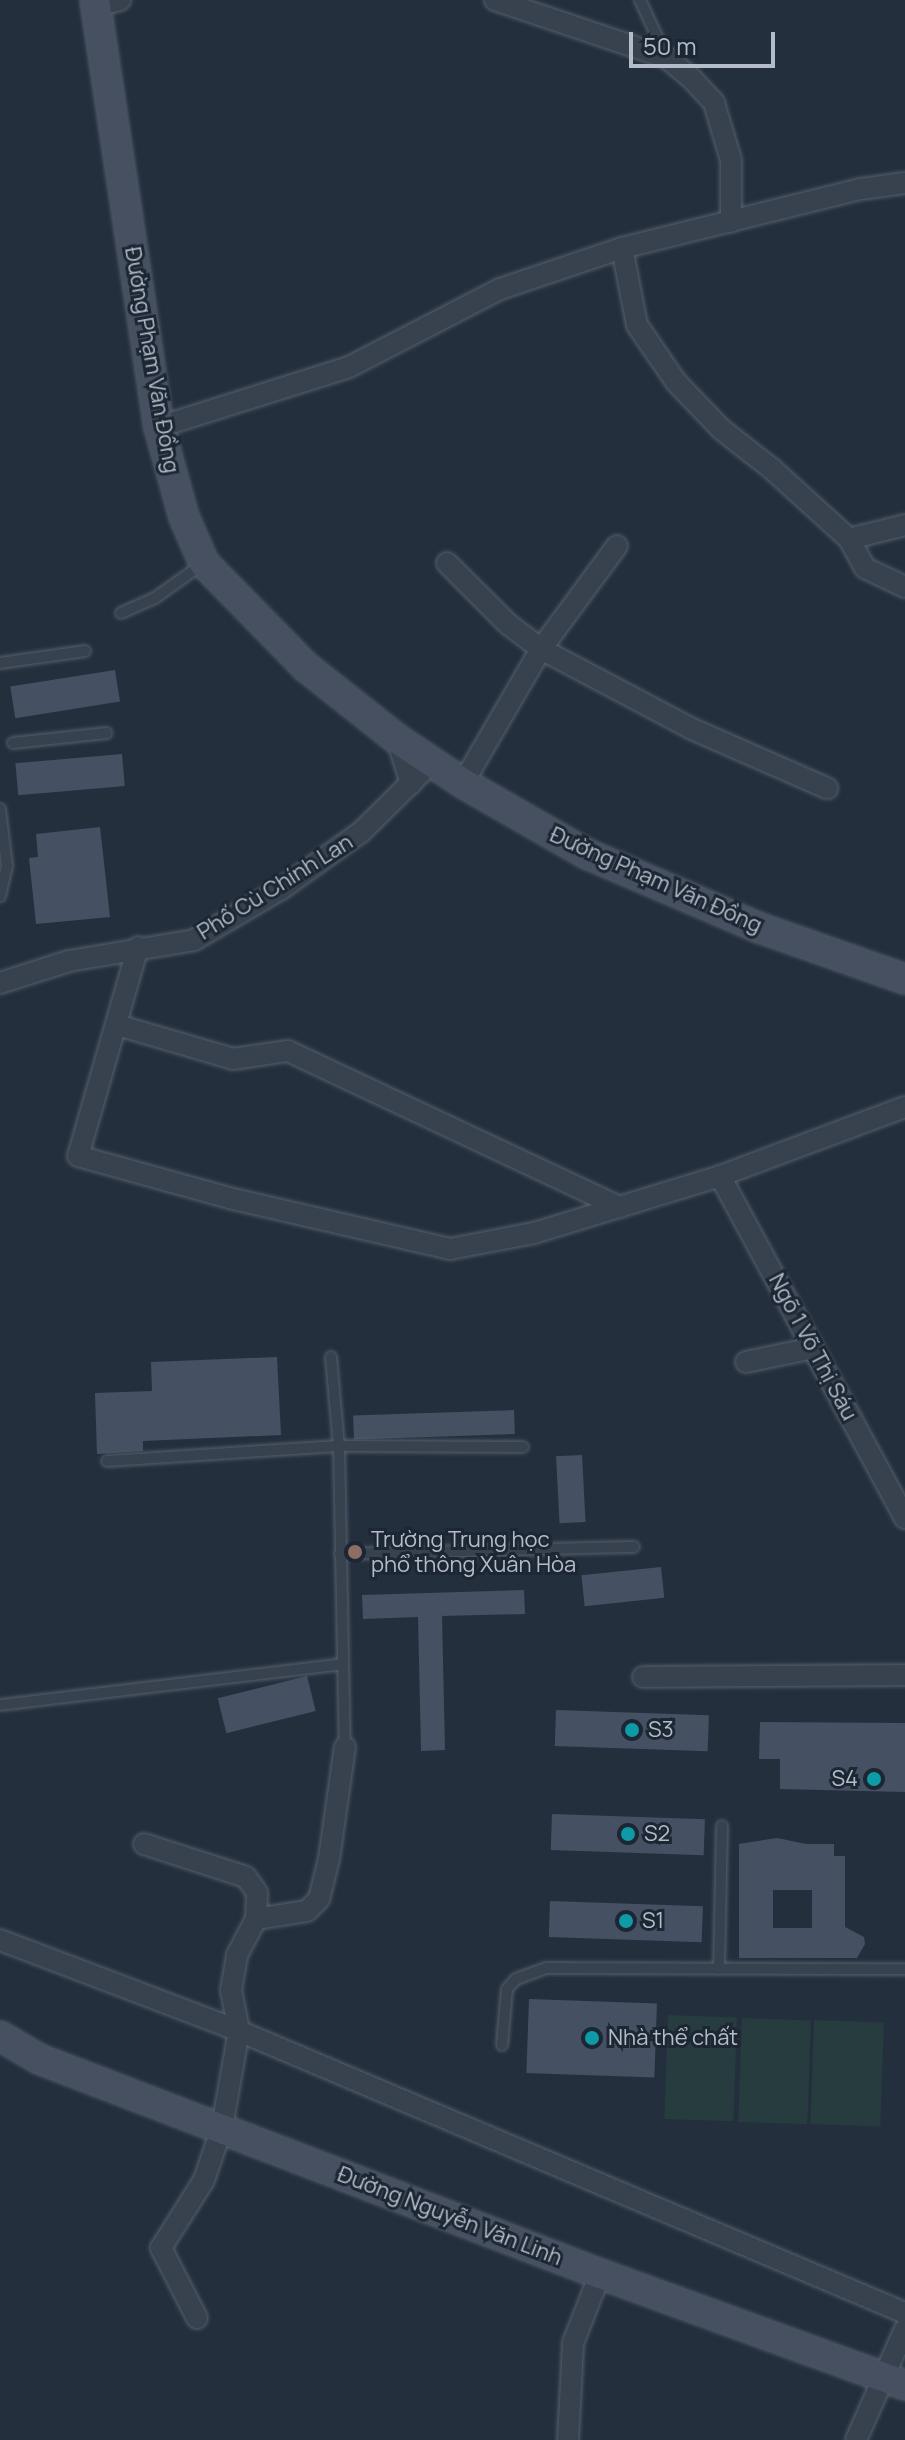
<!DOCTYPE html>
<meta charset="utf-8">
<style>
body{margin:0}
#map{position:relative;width:905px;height:2440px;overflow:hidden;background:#242f3e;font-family:Manrope,sans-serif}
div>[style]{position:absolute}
.green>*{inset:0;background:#263c3f;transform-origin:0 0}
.building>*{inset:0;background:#455162;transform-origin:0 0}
.roads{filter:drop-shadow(0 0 2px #565f6c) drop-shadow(0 0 2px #565f6c)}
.lane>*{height:10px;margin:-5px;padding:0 5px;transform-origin:5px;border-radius:5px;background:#38414e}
.street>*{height:20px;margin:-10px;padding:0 10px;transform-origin:10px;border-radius:10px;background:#38414e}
.secondary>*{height:28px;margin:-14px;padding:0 14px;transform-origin:14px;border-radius:14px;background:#465061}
.dots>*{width:22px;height:22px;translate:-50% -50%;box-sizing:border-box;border:4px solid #1d2633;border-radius:50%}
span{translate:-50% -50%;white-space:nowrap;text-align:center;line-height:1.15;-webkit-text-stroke:6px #1d2633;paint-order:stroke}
.street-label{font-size:22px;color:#b4bcc9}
.poi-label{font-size:22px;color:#b4bcc9}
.left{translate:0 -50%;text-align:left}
.right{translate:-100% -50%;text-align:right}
.scale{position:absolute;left:629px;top:32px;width:146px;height:36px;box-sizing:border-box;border:4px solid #b4bcc9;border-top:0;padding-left:10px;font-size:24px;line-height:28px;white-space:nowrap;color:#b4bcc9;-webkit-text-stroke:6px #1d2633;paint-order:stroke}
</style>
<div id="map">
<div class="green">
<div style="left:668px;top:2015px;width:69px;height:104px;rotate:2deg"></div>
<div style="left:742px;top:2018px;width:69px;height:104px;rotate:2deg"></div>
<div style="left:814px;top:2020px;width:70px;height:104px;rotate:2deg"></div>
</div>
<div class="building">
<div style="left:115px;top:670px;width:32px;height:106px;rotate:81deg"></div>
<div style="left:122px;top:754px;width:32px;height:107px;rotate:85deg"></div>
<div style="clip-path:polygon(100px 827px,110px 917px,36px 924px,29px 858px,38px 857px,36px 834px)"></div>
<div style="clip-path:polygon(277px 1357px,281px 1435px,143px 1441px,143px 1451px,97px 1454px,95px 1393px,152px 1391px,151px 1362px)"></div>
<div style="left:514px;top:1410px;width:24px;height:161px;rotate:88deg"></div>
<div style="left:582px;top:1455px;width:67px;height:26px;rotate:87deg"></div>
<div style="left:661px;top:1567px;width:31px;height:80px;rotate:84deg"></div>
<div style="clip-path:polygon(524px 1590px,525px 1614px,442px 1616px,445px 1750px,421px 1751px,418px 1617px,363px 1619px,362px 1595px)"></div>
<div style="left:307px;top:1676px;width:36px;height:92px;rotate:76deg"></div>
<div style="left:556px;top:1710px;width:153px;height:36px;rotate:2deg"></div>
<div style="clip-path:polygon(760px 1722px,905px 1723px,905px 1792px,780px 1789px,780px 1759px,759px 1759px)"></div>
<div style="left:552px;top:1814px;width:153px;height:36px;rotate:2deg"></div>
<div style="clip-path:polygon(evenodd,777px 1838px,806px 1844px,834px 1844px,834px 1856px,845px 1856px,845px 1927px,864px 1937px,865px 1944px,857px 1958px,739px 1958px,739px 1844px,777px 1838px,773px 1890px,812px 1890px,812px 1928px,773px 1928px,773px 1890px)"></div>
<div style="left:550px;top:1901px;width:153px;height:36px;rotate:2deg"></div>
<div style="left:529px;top:1999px;width:128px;height:74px;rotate:2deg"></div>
</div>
<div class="roads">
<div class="lane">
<div style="left:640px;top:0;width:62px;rotate:65.1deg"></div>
<div style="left:121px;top:613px;width:37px;rotate:-24deg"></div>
<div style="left:155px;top:598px;width:57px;rotate:-35.7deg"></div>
<div style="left:0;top:663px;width:86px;rotate:-8deg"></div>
<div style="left:13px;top:743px;width:94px;rotate:-6.1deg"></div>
<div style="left:0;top:809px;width:57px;rotate:83deg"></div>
<div style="left:7px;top:866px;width:31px;rotate:103deg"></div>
<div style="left:331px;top:1357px;width:89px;rotate:84.9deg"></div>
<div style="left:339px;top:1446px;width:301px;rotate:88.9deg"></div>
<div style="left:107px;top:1461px;width:232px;rotate:-3.7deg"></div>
<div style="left:339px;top:1446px;width:184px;rotate:0.3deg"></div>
<div style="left:340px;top:1554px;width:294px;rotate:-1.4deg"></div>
<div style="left:0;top:1705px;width:344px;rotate:-6.8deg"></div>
<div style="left:719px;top:1969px;width:143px;rotate:-88.8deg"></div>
<div style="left:502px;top:2045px;width:56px;rotate:-84.9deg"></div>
<div style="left:507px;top:1989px;width:13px;rotate:-48deg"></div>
<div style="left:516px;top:1979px;width:33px;rotate:-20deg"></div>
<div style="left:547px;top:1968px;width:358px;rotate:0.2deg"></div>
</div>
<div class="street">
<div style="left:495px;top:0;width:182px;rotate:18.6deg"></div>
<div style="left:667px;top:58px;width:33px;rotate:40deg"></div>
<div style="left:692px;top:79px;width:33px;rotate:47deg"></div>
<div style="left:714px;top:103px;width:59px;rotate:73.4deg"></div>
<div style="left:731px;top:160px;width:62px;rotate:90deg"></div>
<div style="left:96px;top:6px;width:25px;rotate:-14deg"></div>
<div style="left:622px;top:248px;width:78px;rotate:79deg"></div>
<div style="left:637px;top:325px;width:69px;rotate:55.6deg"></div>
<div style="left:676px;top:382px;width:65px;rotate:46.2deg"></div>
<div style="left:721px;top:429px;width:63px;rotate:38deg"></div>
<div style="left:771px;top:468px;width:105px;rotate:42.3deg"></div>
<div style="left:849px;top:539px;width:58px;rotate:-14deg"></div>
<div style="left:159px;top:427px;width:199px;rotate:-17.5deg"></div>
<div style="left:349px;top:367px;width:170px;rotate:-27.3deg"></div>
<div style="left:500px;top:289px;width:129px;rotate:-18.6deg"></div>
<div style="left:622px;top:248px;width:246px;rotate:-13.9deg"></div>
<div style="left:861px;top:189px;width:44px;rotate:-7.8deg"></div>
<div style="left:849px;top:539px;width:33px;rotate:61deg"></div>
<div style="left:865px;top:568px;width:44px;rotate:25.4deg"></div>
<div style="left:447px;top:563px;width:86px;rotate:45deg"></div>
<div style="left:508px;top:624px;width:41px;rotate:37.1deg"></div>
<div style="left:541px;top:649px;width:169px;rotate:27.9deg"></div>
<div style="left:690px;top:728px;width:150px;rotate:23.7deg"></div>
<div style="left:397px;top:739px;width:47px;rotate:72.7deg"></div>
<div style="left:463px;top:783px;width:155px;rotate:-59.8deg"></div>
<div style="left:541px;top:649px;width:128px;rotate:-53.6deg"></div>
<div style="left:138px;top:947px;width:217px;rotate:106deg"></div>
<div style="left:78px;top:1156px;width:157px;rotate:15.5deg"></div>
<div style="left:229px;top:1198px;width:227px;rotate:13deg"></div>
<div style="left:450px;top:1249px;width:86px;rotate:-10.8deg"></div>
<div style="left:534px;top:1233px;width:195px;rotate:-17deg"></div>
<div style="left:720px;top:1176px;width:197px;rotate:-20.5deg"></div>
<div style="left:0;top:983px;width:72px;rotate:-17.7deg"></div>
<div style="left:69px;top:961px;width:127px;rotate:-9.5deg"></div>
<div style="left:194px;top:940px;width:101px;rotate:-30.4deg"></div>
<div style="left:281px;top:889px;width:98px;rotate:-35.5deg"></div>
<div style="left:361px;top:832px;width:98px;rotate:-44.6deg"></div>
<div style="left:117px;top:1025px;width:121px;rotate:16.3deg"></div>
<div style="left:233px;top:1059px;width:56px;rotate:-8.3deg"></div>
<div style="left:288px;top:1051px;width:367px;rotate:25.2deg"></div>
<div style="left:720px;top:1176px;width:389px;rotate:61.6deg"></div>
<div style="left:746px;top:1362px;width:68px;rotate:-11.8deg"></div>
<div style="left:643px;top:1677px;width:262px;rotate:-0.4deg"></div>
<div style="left:144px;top:1844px;width:107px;rotate:17.9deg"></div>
<div style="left:246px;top:1877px;width:19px;rotate:55deg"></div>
<div style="left:257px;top:1893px;width:26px;rotate:92deg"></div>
<div style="left:0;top:1940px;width:256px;rotate:20.8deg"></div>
<div style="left:239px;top:2031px;width:723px;rotate:22.95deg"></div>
<div style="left:197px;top:2318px;width:79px;rotate:-117.2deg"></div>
<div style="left:161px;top:2248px;width:80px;rotate:-57.7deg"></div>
<div style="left:204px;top:2180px;width:56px;rotate:-71.2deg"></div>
<div style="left:222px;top:2127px;width:97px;rotate:-80deg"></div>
<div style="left:239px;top:2031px;width:42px;rotate:-101deg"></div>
<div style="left:231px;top:1990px;width:36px;rotate:-80deg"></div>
<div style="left:237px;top:1955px;width:41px;rotate:-62.2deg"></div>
<div style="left:256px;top:1919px;width:52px;rotate:-8.9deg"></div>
<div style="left:307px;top:1911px;width:17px;rotate:-45deg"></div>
<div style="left:319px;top:1899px;width:41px;rotate:-76deg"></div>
<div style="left:329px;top:1859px;width:113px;rotate:-81.9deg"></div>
<div style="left:568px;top:2440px;width:97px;rotate:-87deg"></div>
<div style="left:573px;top:2343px;width:74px;rotate:-68.6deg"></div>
<div style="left:856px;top:2440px;width:121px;rotate:-66.2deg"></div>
</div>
<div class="secondary">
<div style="left:95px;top:0;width:432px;rotate:81.5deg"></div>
<div style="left:159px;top:427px;width:93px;rotate:74.5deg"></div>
<div style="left:184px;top:517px;width:50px;rotate:66.5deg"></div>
<div style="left:204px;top:563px;width:146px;rotate:45.6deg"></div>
<div style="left:306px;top:667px;width:116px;rotate:38.4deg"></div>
<div style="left:397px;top:739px;width:79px;rotate:33.7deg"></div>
<div style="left:463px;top:783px;width:143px;rotate:29.8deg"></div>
<div style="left:587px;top:854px;width:188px;rotate:23.2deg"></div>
<div style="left:760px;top:928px;width:154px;rotate:19.4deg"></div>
<div style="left:0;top:2036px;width:45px;rotate:30.5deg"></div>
<div style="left:39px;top:2059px;width:601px;rotate:20.97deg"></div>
<div style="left:600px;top:2274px;width:325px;rotate:20deg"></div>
</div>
</div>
<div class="dots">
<div style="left:355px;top:1552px;background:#8d6e63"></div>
<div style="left:632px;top:1730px;background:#0f9aa8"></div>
<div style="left:874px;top:1779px;background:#0f9aa8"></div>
<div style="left:628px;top:1834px;background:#0f9aa8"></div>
<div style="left:626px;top:1921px;background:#0f9aa8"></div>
<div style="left:592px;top:2038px;background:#0f9aa8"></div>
</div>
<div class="street-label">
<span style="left:152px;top:360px;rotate:80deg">Đường Phạm Văn Đồng</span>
<span style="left:656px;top:880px;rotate:24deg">Đường Phạm Văn Đồng</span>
<span style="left:275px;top:887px;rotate:-32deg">Phố Cù Chính Lan</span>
<span style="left:813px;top:1347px;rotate:62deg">Ngõ 1 Võ Thị Sáu</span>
<span style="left:450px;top:2216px;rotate:21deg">Đường Nguyễn Văn Linh</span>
</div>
<div class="poi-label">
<span class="left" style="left:371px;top:1552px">Trường Trung học<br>phổ thông Xuân Hòa</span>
<span class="left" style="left:648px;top:1730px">S3</span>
<span class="right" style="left:858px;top:1779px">S4</span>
<span class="left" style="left:644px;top:1834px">S2</span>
<span class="left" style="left:642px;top:1921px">S1</span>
<span class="left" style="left:608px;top:2038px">Nhà thể chất</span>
</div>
<div class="scale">50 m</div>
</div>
